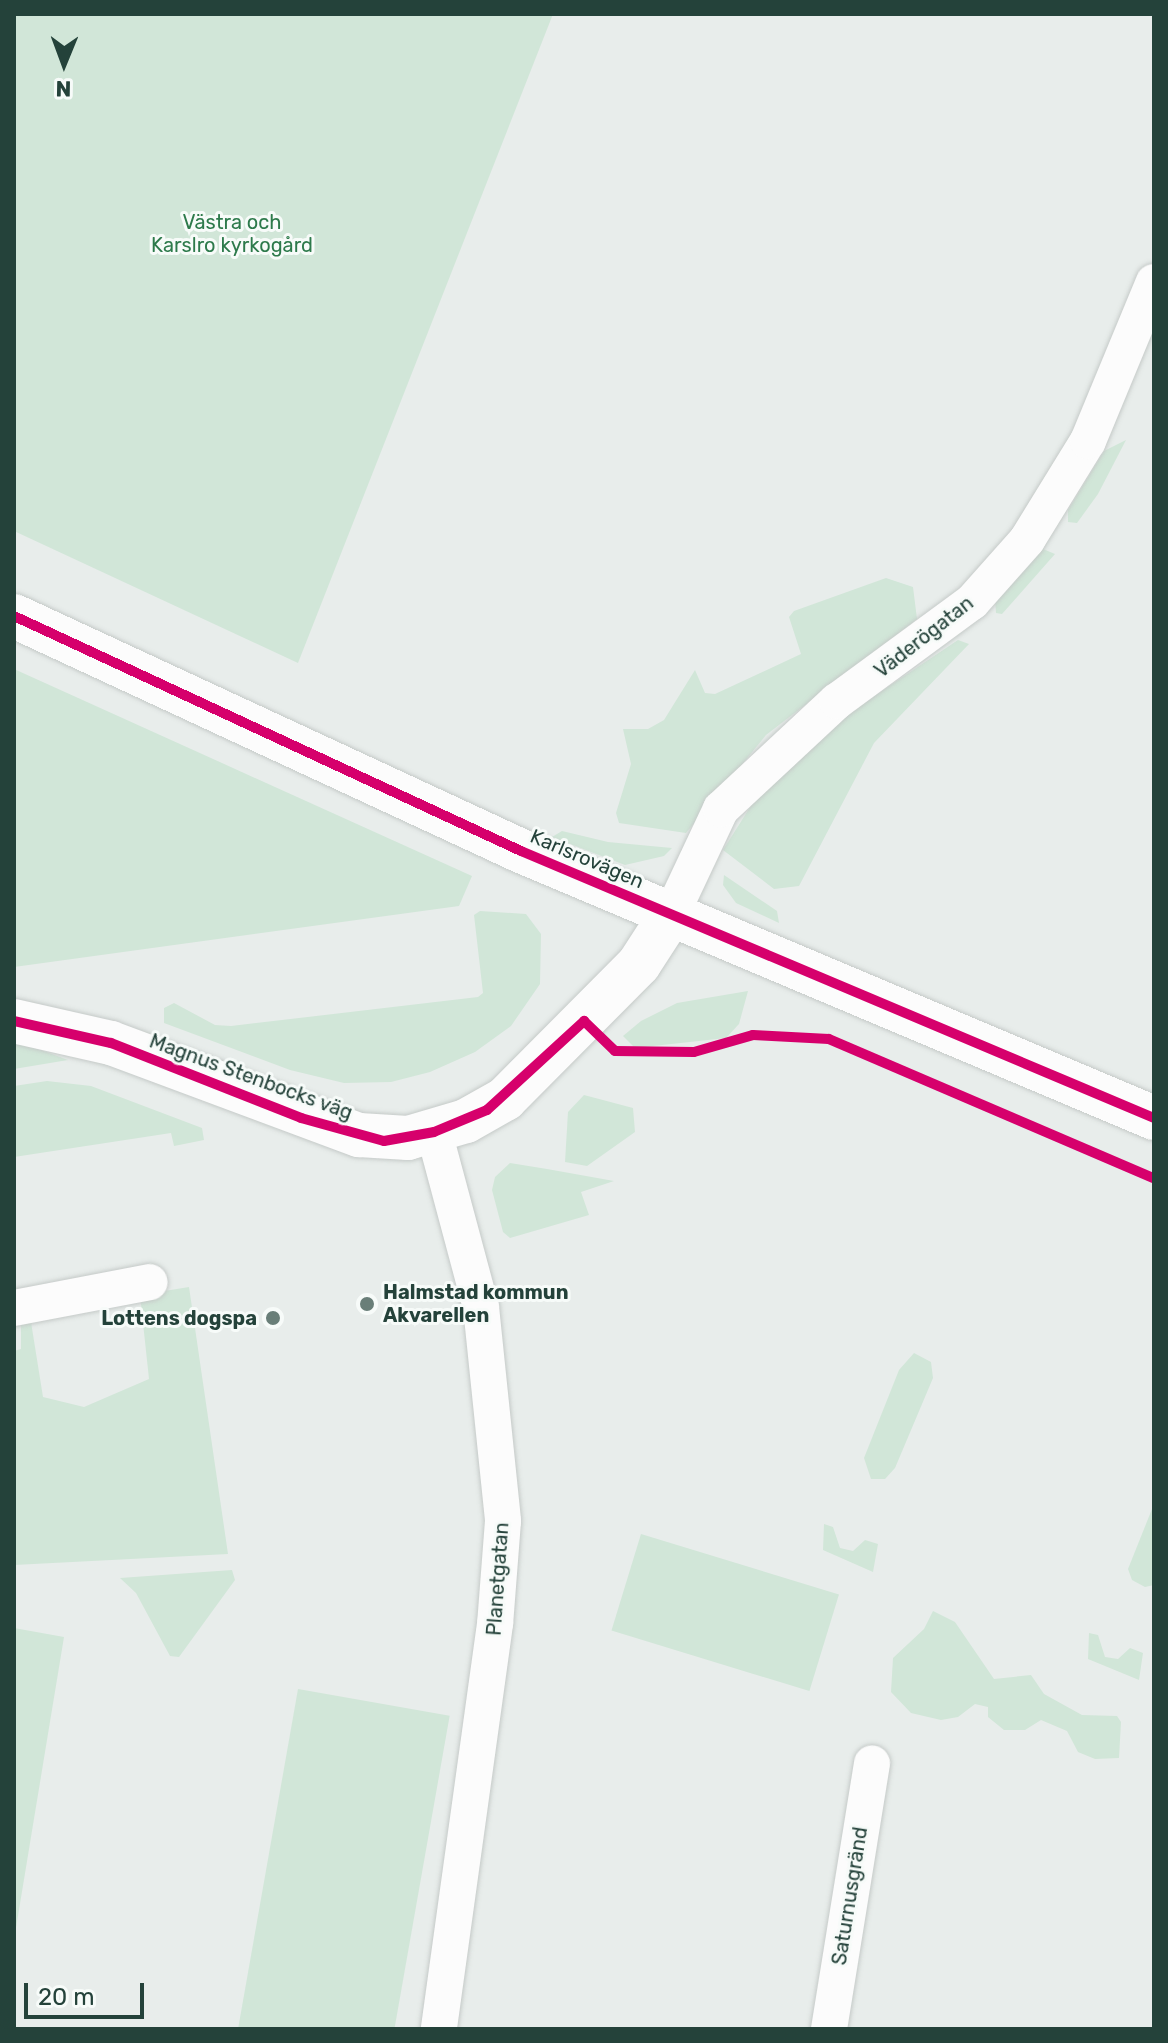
<!DOCTYPE html>
<meta charset="utf-8">
<style>
body{margin:0}
#map{position:relative;width:1168px;height:2043px;overflow:hidden;background:#e8edeb;font-family:Rubik,sans-serif}
div>[style]{position:absolute}
.green>*{inset:0;background:#d1e6d8;transform-origin:0 0}
.roads{filter:drop-shadow(0 0 2px #c5cac8) drop-shadow(0 0 2px #c5cac8)}
.street>*{height:36px;margin:-18px;padding:0 18px;transform-origin:18px;border-radius:18px;background:#fcfcfc}
.secondary>*{height:44px;margin:-22px;padding:0 22px;transform-origin:22px;border-radius:22px;background:#fcfcfc}
.cycleway>*{height:10px;margin:-5px;padding:0 5px;transform-origin:5px;border-radius:5px;background:#d6006c}
.dots>*{width:22px;height:22px;translate:-50% -50%;box-sizing:border-box;border:4px solid #f7fbf9;border-radius:50%}
span{translate:-50% -50%;white-space:nowrap;text-align:center;line-height:1.15;-webkit-text-stroke:6px #f7fbf9;paint-order:stroke}
.park-label{font-size:20px;color:#2d7a4b}
.street-label{font-size:20px;color:#24423a}
.poi-label{font-size:20px;color:#24423a;font-weight:700}
.left{translate:0 -50%;text-align:left}
.right{translate:-100% -50%;text-align:right}
.frame{position:absolute;inset:0;border:16px solid #24423a;pointer-events:none}
.north{position:absolute;left:24px;top:24px;width:80px;height:80px;-webkit-text-stroke:6px #f7fbf9;paint-order:stroke;rotate:181deg;font-size:22px;font-weight:700;line-height:32px;text-align:center;color:#24423a}
.north::after{content:'';display:block;margin:auto;width:28px;height:36px;background:#24423a;clip-path:polygon(50% 0,100% 100%,50% 72%,0 100%)}
.scale{position:absolute;left:24px;top:1983px;width:120px;height:36px;box-sizing:border-box;border:4px solid #24423a;border-top:0;padding-left:10px;font-size:24px;line-height:28px;white-space:nowrap;color:#24423a;-webkit-text-stroke:6px #f7fbf9;paint-order:stroke}
</style>
<div id="map">
<div class="green">
<div style="clip-path:polygon(14px 14px,553px 14px,298px 663px,14px 531px)"></div>
<div style="clip-path:polygon(1126px 440px,1098px 494px,1077px 523px,1068px 522px,1068px 510px,1104px 451px)"></div>
<div style="clip-path:polygon(1043px 549px,1055px 554px,1002px 614px,996px 613px,995px 599px)"></div>
<div style="clip-path:polygon(886px 578px,913px 587px,917px 619px,766px 735px,686px 833px,619px 823px,616px 813px,631px 764px,623px 729px,648px 729px,664px 720px,695px 670px,705px 693px,715px 694px,801px 654px,789px 617px,794px 611px)"></div>
<div style="clip-path:polygon(958px 640px,969px 644px,874px 743px,799px 886px,774px 889px,723px 850px,754px 801px,843px 717px)"></div>
<div style="clip-path:polygon(14px 669px,472px 876px,459px 906px,14px 967px)"></div>
<div style="clip-path:polygon(562px 831px,608px 842px,672px 848px,664px 856px,625px 865px,552px 837px)"></div>
<div style="clip-path:polygon(724px 875px,777px 911px,779px 923px,736px 903px,723px 885px)"></div>
<div style="clip-path:polygon(480px 911px,526px 914px,541px 934px,540px 984px,511px 1026px,475px 1052px,430px 1072px,391px 1082px,344px 1083px,290px 1070px,164px 1023px,164px 1008px,174px 1003px,215px 1025px,231px 1026px,478px 997px,483px 993px,474px 915px)"></div>
<div style="clip-path:polygon(748px 991px,739px 1024px,726px 1038px,635px 1048px,623px 1036px,641px 1021px,677px 1003px)"></div>
<div style="clip-path:polygon(14px 1044px,33px 1047px,68px 1060px,14px 1069px)"></div>
<div style="clip-path:polygon(47px 1081px,91px 1086px,202px 1128px,204px 1140px,174px 1146px,171px 1133px,14px 1157px,14px 1086px)"></div>
<div style="clip-path:polygon(584px 1095px,633px 1108px,635px 1132px,587px 1166px,565px 1162px,568px 1112px)"></div>
<div style="clip-path:polygon(510px 1163px,547px 1169px,614px 1181px,581px 1192px,589px 1215px,510px 1238px,503px 1232px,492px 1190px,495px 1177px)"></div>
<div style="clip-path:polygon(189px 1287px,228px 1554px,14px 1565px,14px 1351px,21px 1349px,21px 1324px,31px 1322px,43px 1397px,84px 1407px,149px 1379px,140px 1295px)"></div>
<div style="clip-path:polygon(914px 1353px,931px 1362px,933px 1378px,895px 1468px,885px 1479px,871px 1479px,864px 1458px,899px 1370px)"></div>
<div style="clip-path:polygon(1154px 1504px,1154px 1585px,1145px 1587px,1132px 1580px,1128px 1569px)"></div>
<div style="clip-path:polygon(824px 1524px,833px 1527px,840px 1548px,853px 1551px,865px 1540px,878px 1544px,873px 1572px,823px 1550px)"></div>
<div style="left:641px;top:1534px;width:207px;height:101px;rotate:17deg"></div>
<div style="clip-path:polygon(232px 1570px,235px 1580px,179px 1657px,170px 1656px,136px 1593px,120px 1578px)"></div>
<div style="clip-path:polygon(933px 1611px,955px 1622px,994px 1679px,1031px 1675px,1044px 1694px,1082px 1715px,1117px 1716px,1121px 1722px,1119px 1758px,1095px 1759px,1078px 1752px,1067px 1731px,1041px 1720px,1025px 1730px,1004px 1730px,988px 1717px,988px 1707px,975px 1704px,958px 1717px,941px 1720px,911px 1713px,891px 1692px,893px 1658px,924px 1629px)"></div>
<div style="clip-path:polygon(14px 1628px,64px 1637px,14px 1940px)"></div>
<div style="clip-path:polygon(1089px 1633px,1098px 1635px,1105px 1657px,1118px 1659px,1130px 1648px,1143px 1653px,1139px 1680px,1088px 1659px)"></div>
<div style="left:298px;top:1689px;width:154px;height:345px;rotate:10deg"></div>
</div>
<div class="roads">
<div class="street">
<div style="left:672px;top:913px;width:115px;rotate:-64.8deg"></div>
<div style="left:721px;top:809px;width:158px;rotate:-43deg"></div>
<div style="left:837px;top:701px;width:167px;rotate:-36.3deg"></div>
<div style="left:972px;top:602px;width:83px;rotate:-48.4deg"></div>
<div style="left:1027px;top:540px;width:116px;rotate:-58.4deg"></div>
<div style="left:1088px;top:441px;width:172px;rotate:-67.5deg"></div>
<div style="left:434px;top:1132px;width:181px;rotate:75deg"></div>
<div style="left:481px;top:1307px;width:215px;rotate:84.1deg"></div>
<div style="left:503px;top:1521px;width:103px;rotate:94.4deg"></div>
<div style="left:495px;top:1624px;width:409px;rotate:97.9deg"></div>
<div style="left:14px;top:1308px;width:138px;rotate:-10.8deg"></div>
<div style="left:829px;top:2029px;width:269px;rotate:-80.8deg"></div>
</div>
<div class="secondary">
<div style="left:14px;top:616px;width:559px;rotate:24.87deg"></div>
<div style="left:521px;top:851px;width:687px;rotate:22.87deg"></div>
<div style="left:14px;top:1021px;width:99px;rotate:12.8deg"></div>
<div style="left:111px;top:1043px;width:265px;rotate:20.4deg"></div>
<div style="left:359px;top:1135px;width:49px;rotate:3.5deg"></div>
<div style="left:408px;top:1138px;width:60px;rotate:-16.3deg"></div>
<div style="left:466px;top:1121px;width:45px;rotate:-29.4deg"></div>
<div style="left:505px;top:1099px;width:190px;rotate:-45.2deg"></div>
<div style="left:639px;top:964px;width:61px;rotate:-57.1deg"></div>
</div>
</div>
<div class="cycleway">
<div style="left:14px;top:616px;width:559px;rotate:24.87deg"></div>
<div style="left:521px;top:851px;width:687px;rotate:22.87deg"></div>
<div style="left:14px;top:1021px;width:99px;rotate:12.8deg"></div>
<div style="left:111px;top:1043px;width:204px;rotate:21.5deg"></div>
<div style="left:301px;top:1118px;width:86px;rotate:15.5deg"></div>
<div style="left:384px;top:1141px;width:51px;rotate:-10.2deg"></div>
<div style="left:434px;top:1132px;width:57px;rotate:-22.5deg"></div>
<div style="left:487px;top:1110px;width:132px;rotate:-42.5deg"></div>
<div style="left:584px;top:1021px;width:43px;rotate:44.1deg"></div>
<div style="left:615px;top:1051px;width:79px;rotate:0.7deg"></div>
<div style="left:694px;top:1052px;width:61px;rotate:-16.1deg"></div>
<div style="left:753px;top:1035px;width:76px;rotate:3deg"></div>
<div style="left:829px;top:1039px;width:353px;rotate:23.2deg"></div>
</div>
<div class="dots">
<div style="left:367px;top:1304px;background:#697e78"></div>
<div style="left:273px;top:1318px;background:#697e78"></div>
</div>
<div class="park-label">
<span style="left:232px;top:234px">Västra och<br>Karslro kyrkogård</span>
</div>
<div class="street-label">
<span style="left:924px;top:637px;rotate:-38deg">Väderögatan</span>
<span style="left:587px;top:859px;rotate:23deg">Karlsrovägen</span>
<span style="left:251px;top:1077px;rotate:20deg">Magnus Stenbocks väg</span>
<span style="left:498px;top:1579px;rotate:-86deg">Planetgatan</span>
<span style="left:850px;top:1896px;rotate:-81deg">Saturnusgränd</span>
</div>
<div class="poi-label">
<span class="left" style="left:383px;top:1304px">Halmstad kommun<br>Akvarellen</span>
<span class="right" style="left:257px;top:1318px">Lottens dogspa</span>
</div>
<div class="frame"></div>
<div class="north">N</div>
<div class="scale">20 m</div>
</div>
